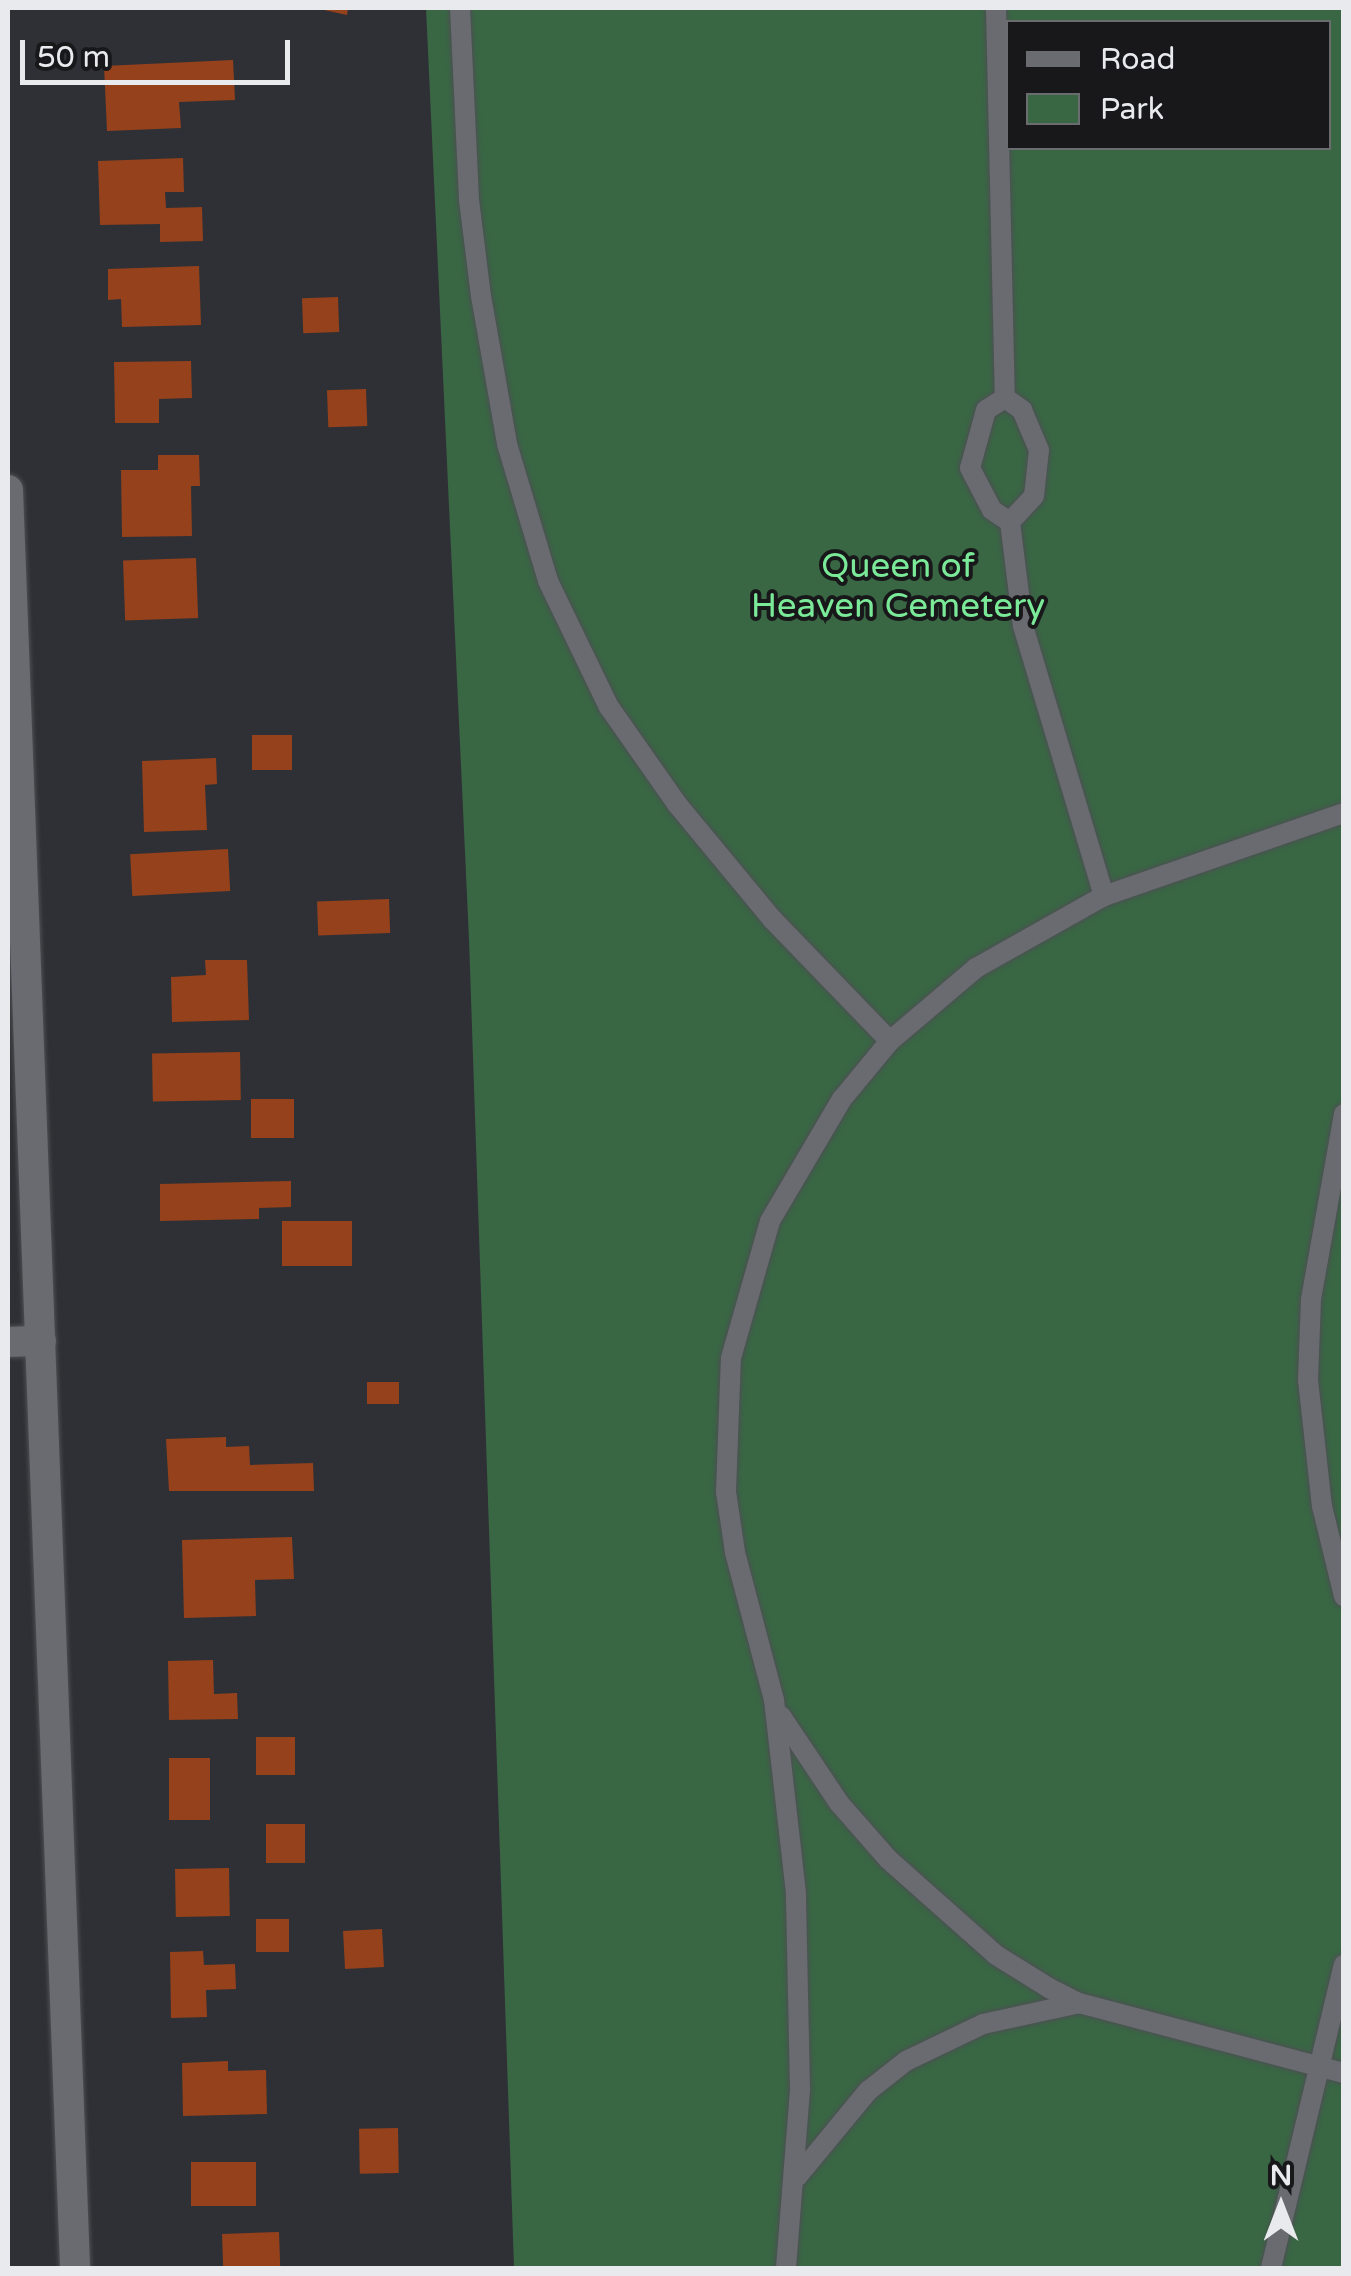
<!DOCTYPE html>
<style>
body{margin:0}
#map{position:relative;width:1351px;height:2276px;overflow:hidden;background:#2f3035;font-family:"Varela Round",sans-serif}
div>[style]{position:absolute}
.green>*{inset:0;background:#396744}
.building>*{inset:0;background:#95411c;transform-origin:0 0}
.roads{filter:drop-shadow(0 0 2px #4d4f53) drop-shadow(0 0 2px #4d4f53)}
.service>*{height:20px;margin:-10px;padding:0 10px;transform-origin:10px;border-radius:10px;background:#696b71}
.minor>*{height:30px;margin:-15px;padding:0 15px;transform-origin:15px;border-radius:15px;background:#696b71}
span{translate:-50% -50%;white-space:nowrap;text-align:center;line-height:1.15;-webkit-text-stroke:8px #18181b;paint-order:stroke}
.park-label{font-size:35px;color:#7bea98}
.frame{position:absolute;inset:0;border:10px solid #e8eaed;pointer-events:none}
.legend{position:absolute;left:1006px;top:20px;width:325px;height:130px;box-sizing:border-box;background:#18181b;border:2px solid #6b6c6f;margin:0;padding:12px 18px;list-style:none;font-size:30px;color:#e8eaed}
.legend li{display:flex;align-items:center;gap:20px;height:50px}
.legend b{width:50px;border:2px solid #6b6c6f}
.north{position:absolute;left:1231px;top:2156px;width:100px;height:100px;-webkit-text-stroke:8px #18181b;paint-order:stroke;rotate:0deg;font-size:28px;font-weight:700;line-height:40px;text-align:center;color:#e8eaed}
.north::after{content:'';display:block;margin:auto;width:35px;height:45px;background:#e8eaed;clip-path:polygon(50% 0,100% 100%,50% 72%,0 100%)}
.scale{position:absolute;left:20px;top:40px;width:270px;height:45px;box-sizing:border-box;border:5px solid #e8eaed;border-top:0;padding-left:12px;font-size:30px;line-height:35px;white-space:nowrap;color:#e8eaed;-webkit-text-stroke:8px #18181b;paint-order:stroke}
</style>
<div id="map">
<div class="green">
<div style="clip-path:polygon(evenodd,426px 8px,1343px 8px,1343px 2268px,514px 2268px,469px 939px,426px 8px,1008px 22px,1328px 22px,1328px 148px,1008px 148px,1008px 22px)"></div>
</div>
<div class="building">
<div style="clip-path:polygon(315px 8px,348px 8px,347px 15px)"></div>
<div style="clip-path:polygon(233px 60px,235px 100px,179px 102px,181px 128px,107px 131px,104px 66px)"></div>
<div style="clip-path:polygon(183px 158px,184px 192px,165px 192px,166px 208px,202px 207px,203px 241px,160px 242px,160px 224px,100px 225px,98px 161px)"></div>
<div style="clip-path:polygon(199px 266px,201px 325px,122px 327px,121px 299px,108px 300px,108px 269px)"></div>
<div style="left:338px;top:297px;width:35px;height:36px;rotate:88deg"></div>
<div style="clip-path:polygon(191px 361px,192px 398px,159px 399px,159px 423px,115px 423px,114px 362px)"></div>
<div style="left:366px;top:389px;width:37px;height:39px;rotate:88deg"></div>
<div style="clip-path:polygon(158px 455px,199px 455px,200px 486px,191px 486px,192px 536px,122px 537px,121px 470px,158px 470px)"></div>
<div style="left:196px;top:558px;width:60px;height:73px;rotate:88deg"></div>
<div style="left:292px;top:735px;width:35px;height:40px;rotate:90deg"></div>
<div style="clip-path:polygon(216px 758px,217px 784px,205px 785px,207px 830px,144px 832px,142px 761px)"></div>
<div style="left:228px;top:849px;width:42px;height:98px;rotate:87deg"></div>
<div style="left:389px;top:899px;width:34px;height:72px;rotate:88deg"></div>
<div style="clip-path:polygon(205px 960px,247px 960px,249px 1020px,172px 1022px,171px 977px,206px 975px)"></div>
<div style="left:240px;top:1052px;width:48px;height:88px;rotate:89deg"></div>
<div style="left:294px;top:1099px;width:39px;height:43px;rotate:90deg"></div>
<div style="clip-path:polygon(291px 1181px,291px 1207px,259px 1208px,259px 1219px,160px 1221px,160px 1184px)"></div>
<div style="left:352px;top:1221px;width:45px;height:70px;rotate:90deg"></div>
<div style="left:367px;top:1382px;width:32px;height:22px"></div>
<div style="clip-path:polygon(226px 1437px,226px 1447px,249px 1446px,250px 1465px,313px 1463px,314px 1491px,169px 1491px,166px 1439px)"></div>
<div style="clip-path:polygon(292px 1537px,294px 1579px,255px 1580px,256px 1616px,184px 1618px,182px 1540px)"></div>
<div style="clip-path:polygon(213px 1660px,214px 1694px,237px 1693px,238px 1719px,169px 1720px,168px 1661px)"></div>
<div style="left:256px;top:1737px;width:39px;height:38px"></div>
<div style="left:169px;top:1758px;width:41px;height:62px"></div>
<div style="left:266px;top:1824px;width:39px;height:39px"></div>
<div style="left:229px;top:1868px;width:48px;height:54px;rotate:89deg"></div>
<div style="left:289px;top:1919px;width:33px;height:33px;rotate:90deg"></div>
<div style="left:382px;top:1929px;width:38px;height:39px;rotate:87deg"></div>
<div style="clip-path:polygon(203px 1951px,204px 1965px,235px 1964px,236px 1989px,206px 1990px,207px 2017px,171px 2018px,170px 1952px)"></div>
<div style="clip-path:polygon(228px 2061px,228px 2071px,266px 2070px,267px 2114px,183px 2116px,182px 2063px)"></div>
<div style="left:398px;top:2128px;width:45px;height:39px;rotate:89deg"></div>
<div style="left:256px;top:2162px;width:44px;height:65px;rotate:90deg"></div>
<div style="left:279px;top:2232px;width:36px;height:57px;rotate:88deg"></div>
</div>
<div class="roads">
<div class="service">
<div style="left:460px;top:8px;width:192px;rotate:87.3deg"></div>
<div style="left:469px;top:200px;width:97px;rotate:82.9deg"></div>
<div style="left:481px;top:296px;width:150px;rotate:80deg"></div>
<div style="left:507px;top:444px;width:143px;rotate:73.3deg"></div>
<div style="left:548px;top:581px;width:140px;rotate:64.2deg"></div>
<div style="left:609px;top:707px;width:118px;rotate:55deg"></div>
<div style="left:677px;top:804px;width:151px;rotate:50.4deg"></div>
<div style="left:773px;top:920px;width:168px;rotate:46deg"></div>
<div style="left:996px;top:8px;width:390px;rotate:88.7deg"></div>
<div style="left:1005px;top:398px;width:22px;rotate:148deg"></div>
<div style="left:986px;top:410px;width:60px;rotate:105.4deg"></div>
<div style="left:970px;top:468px;width:47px;rotate:62.4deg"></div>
<div style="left:992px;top:510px;width:22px;rotate:34deg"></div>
<div style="left:1010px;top:522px;width:105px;rotate:82.9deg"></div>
<div style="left:1023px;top:626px;width:282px;rotate:73.3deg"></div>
<div style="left:1005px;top:398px;width:21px;rotate:35deg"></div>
<div style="left:1022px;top:410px;width:43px;rotate:67deg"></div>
<div style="left:1039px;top:450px;width:46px;rotate:96.2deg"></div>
<div style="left:1034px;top:496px;width:35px;rotate:133deg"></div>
<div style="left:1344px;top:1114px;width:188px;rotate:100.1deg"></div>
<div style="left:1311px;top:1299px;width:81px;rotate:92.1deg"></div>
<div style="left:1308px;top:1380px;width:127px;rotate:83.7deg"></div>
<div style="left:1322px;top:1506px;width:93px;rotate:76.3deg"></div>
<div style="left:781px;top:1716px;width:105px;rotate:56.3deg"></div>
<div style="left:839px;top:1803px;width:74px;rotate:48.8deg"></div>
<div style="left:888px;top:1859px;width:144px;rotate:41.6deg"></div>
<div style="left:996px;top:1955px;width:62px;rotate:31.9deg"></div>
<div style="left:1049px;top:1988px;width:34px;rotate:27deg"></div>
<div style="left:1079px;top:2003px;width:274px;rotate:14.8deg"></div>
<div style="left:797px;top:2177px;width:112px;rotate:-50.5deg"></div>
<div style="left:868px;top:2091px;width:48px;rotate:-38.3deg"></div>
<div style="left:906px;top:2061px;width:85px;rotate:-25.7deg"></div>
<div style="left:983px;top:2024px;width:98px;rotate:-12.3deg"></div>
<div style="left:786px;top:2268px;width:180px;rotate:-85.5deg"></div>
<div style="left:800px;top:2089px;width:196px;rotate:-91.2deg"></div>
<div style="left:796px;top:1893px;width:194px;rotate:-96.5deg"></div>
<div style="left:774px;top:1700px;width:153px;rotate:-104.8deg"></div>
<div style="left:735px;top:1552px;width:61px;rotate:-98.5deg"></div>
<div style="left:726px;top:1492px;width:134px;rotate:-87.9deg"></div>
<div style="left:731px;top:1358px;width:142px;rotate:-74.1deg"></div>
<div style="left:770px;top:1221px;width:142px;rotate:-59.5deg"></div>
<div style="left:842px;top:1099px;width:75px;rotate:-50.4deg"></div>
<div style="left:890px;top:1041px;width:113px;rotate:-40.3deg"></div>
<div style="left:976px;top:968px;width:147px;rotate:-29.4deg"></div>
<div style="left:1104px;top:896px;width:254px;rotate:-19.1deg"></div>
<div style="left:1271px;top:2268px;width:312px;rotate:-76.5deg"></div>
</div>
<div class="minor">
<div style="left:8px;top:490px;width:1779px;rotate:87.84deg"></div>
<div style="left:8px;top:1342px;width:33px;rotate:-2deg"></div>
</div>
</div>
<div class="park-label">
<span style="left:898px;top:586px">Queen of<br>Heaven Cemetery</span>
</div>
<div class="frame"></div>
<ul class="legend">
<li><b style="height:12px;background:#696b71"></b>Road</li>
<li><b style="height:28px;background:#396744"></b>Park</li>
</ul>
<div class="north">N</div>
<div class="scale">50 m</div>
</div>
